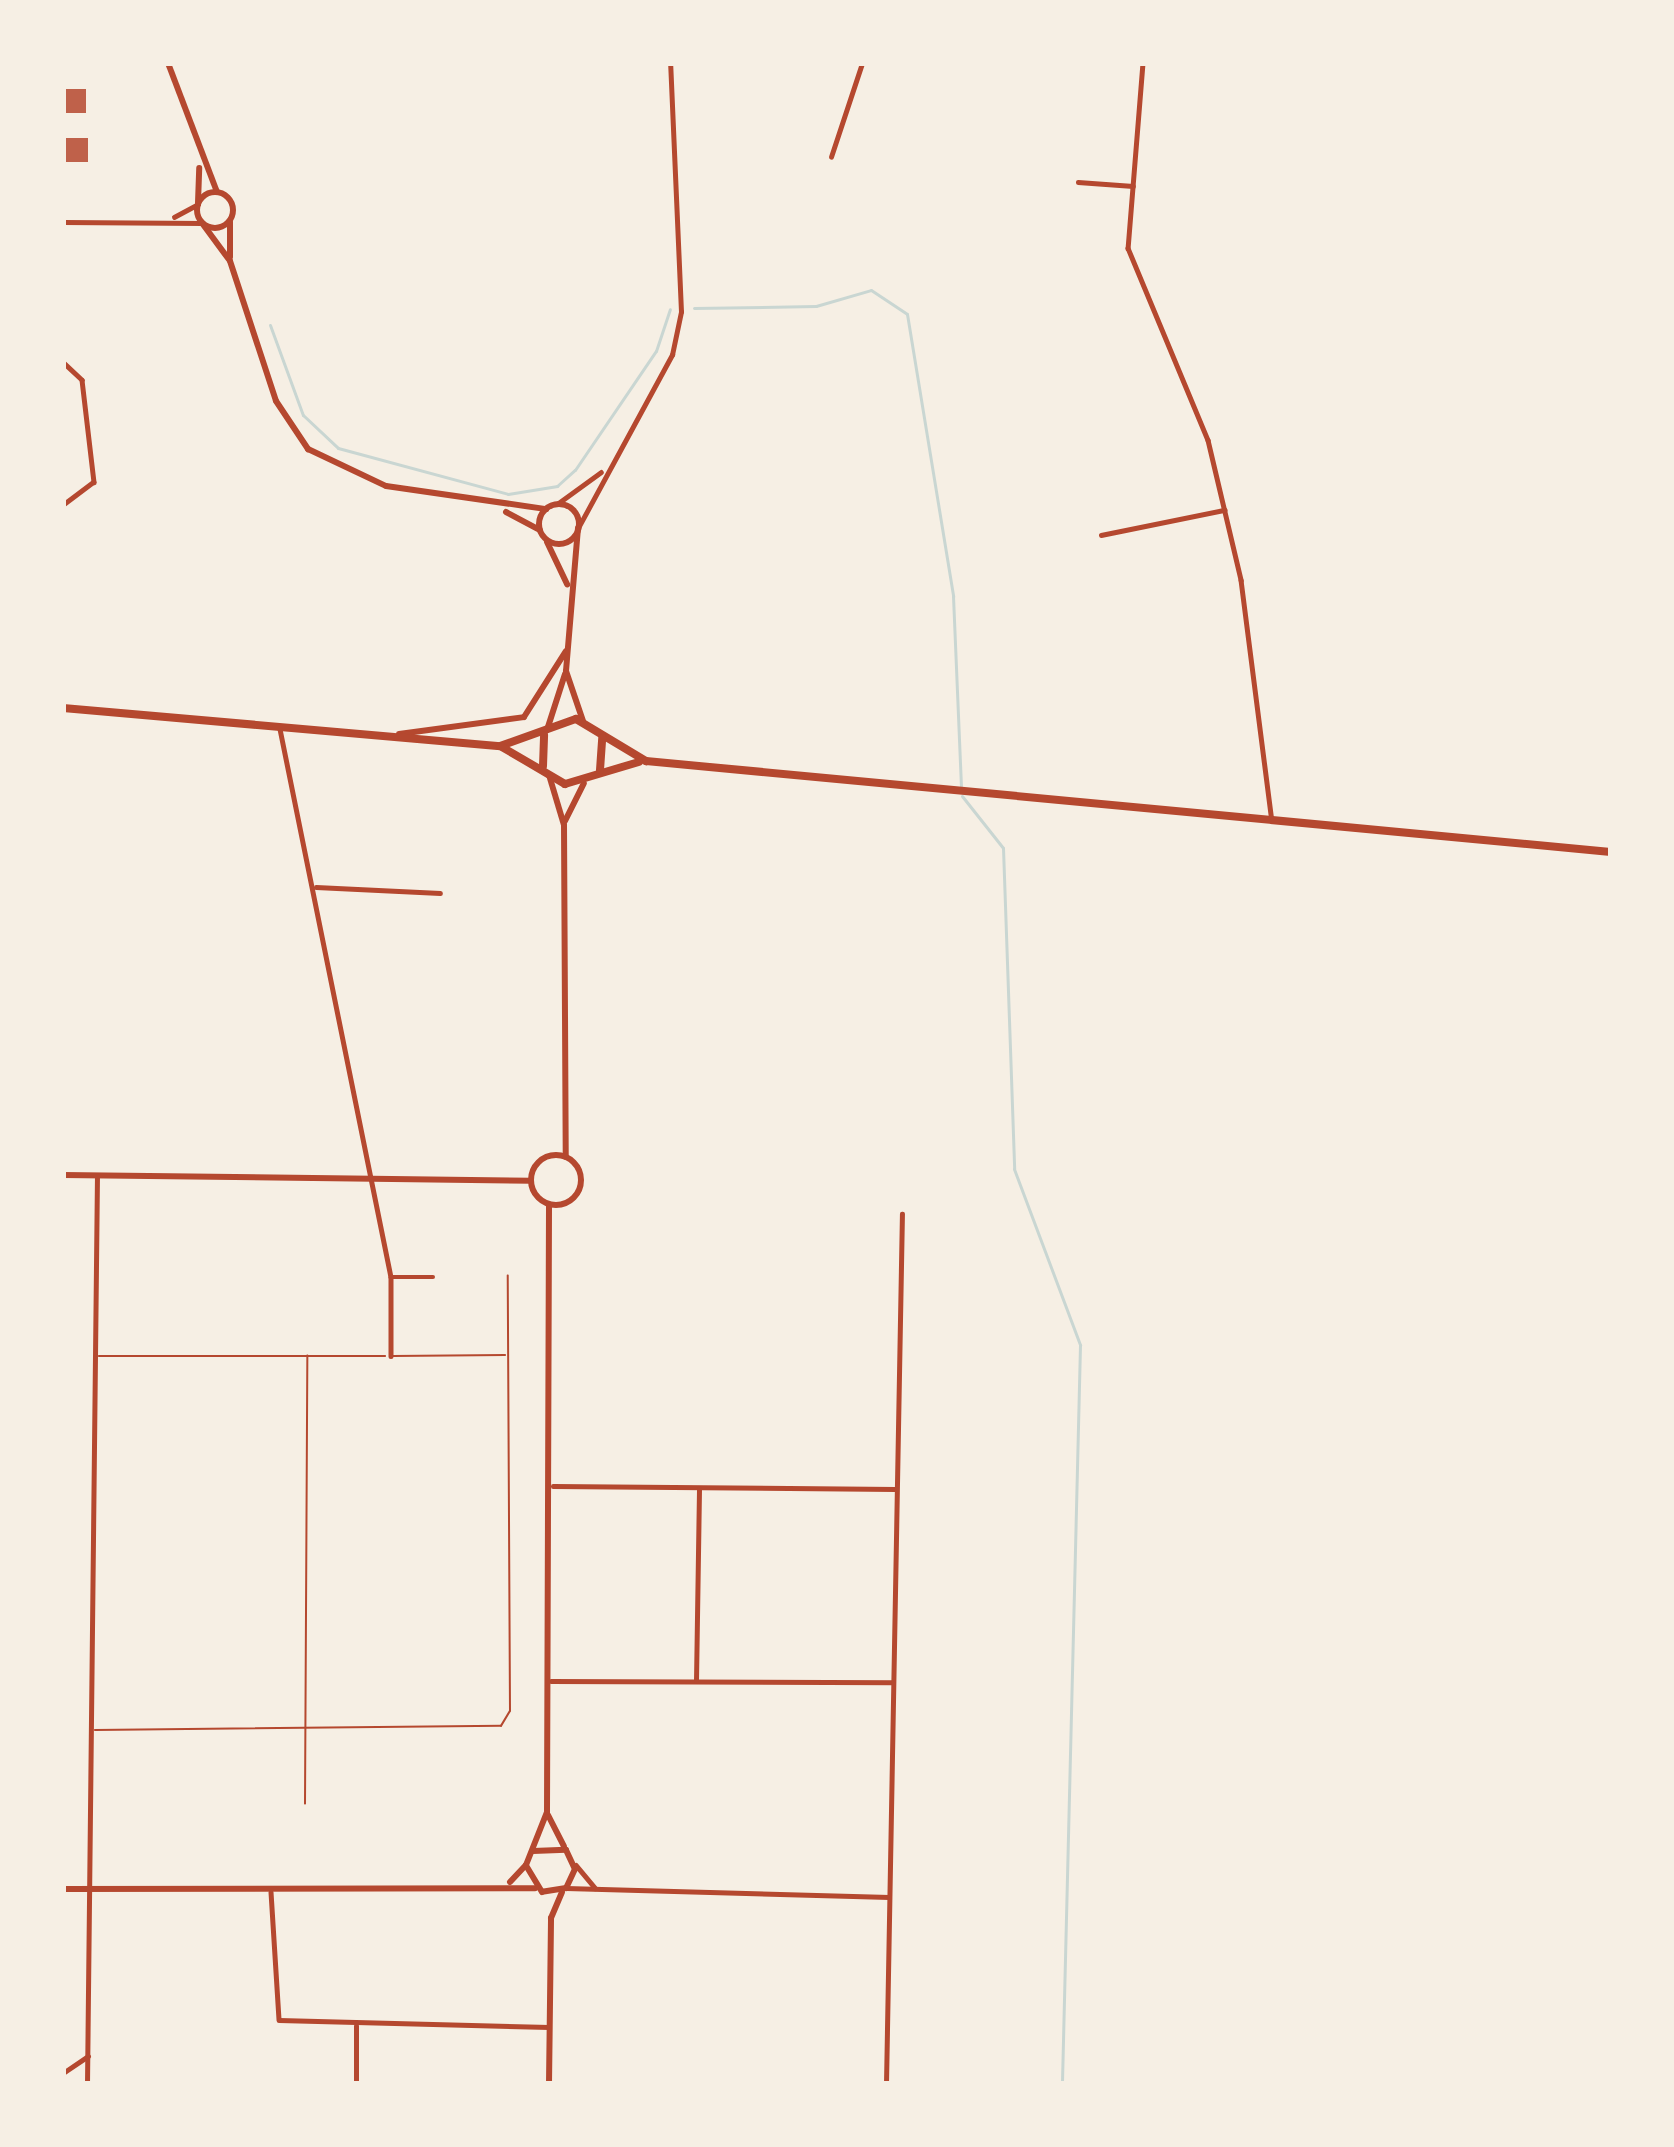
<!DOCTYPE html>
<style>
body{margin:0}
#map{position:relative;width:1674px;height:2147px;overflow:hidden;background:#f6efe4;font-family:Poppins,sans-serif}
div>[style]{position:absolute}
.stream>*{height:3px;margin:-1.5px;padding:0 1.5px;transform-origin:1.5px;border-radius:1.5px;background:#c9d6d2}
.building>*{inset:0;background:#bf614a;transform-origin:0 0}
.service>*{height:1.5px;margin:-0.75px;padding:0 0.75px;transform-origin:0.75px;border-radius:0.75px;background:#b5482f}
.minor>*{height:4.5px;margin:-2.25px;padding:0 2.25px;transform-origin:2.25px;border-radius:2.25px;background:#b5482f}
.tertiary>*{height:6px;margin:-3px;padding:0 3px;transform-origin:3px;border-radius:3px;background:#b5482f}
.secondary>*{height:6px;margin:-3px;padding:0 3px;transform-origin:3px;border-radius:3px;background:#b5482f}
.secondary>.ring{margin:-3px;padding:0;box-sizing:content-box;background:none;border:6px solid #b5482f;border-radius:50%}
.primary>*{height:8px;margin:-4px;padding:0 4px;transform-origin:4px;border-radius:4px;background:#b5482f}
span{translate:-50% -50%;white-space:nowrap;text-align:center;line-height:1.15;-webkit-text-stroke:9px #f6efe4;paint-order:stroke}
.frame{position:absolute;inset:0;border:66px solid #f6efe4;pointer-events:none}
</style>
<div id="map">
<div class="stream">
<div style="left:694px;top:308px;width:122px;rotate:-0.9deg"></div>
<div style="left:816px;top:306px;width:57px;rotate:-16.2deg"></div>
<div style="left:871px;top:290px;width:43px;rotate:33.7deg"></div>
<div style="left:907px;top:314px;width:286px;rotate:80.7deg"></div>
<div style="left:953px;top:596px;width:190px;rotate:87.6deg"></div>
<div style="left:270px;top:325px;width:96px;rotate:69.9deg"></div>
<div style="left:303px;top:415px;width:48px;rotate:43.3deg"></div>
<div style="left:338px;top:448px;width:176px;rotate:15.1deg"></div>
<div style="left:508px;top:494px;width:50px;rotate:-9.3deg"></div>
<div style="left:557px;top:486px;width:24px;rotate:-42deg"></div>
<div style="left:575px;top:470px;width:144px;rotate:-55.8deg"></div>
<div style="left:656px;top:351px;width:44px;rotate:-71.6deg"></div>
<div style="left:962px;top:796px;width:66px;rotate:51.7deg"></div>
<div style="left:1003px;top:848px;width:321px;rotate:88deg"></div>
<div style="left:1014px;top:1169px;width:188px;rotate:69.4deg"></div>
<div style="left:1080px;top:1345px;width:739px;rotate:91.4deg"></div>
</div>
<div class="building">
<div style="left:63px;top:89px;width:23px;height:24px"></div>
<div style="left:63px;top:138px;width:25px;height:24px"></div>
</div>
<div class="service">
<div style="left:99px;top:1356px;width:286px"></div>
<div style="left:393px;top:1356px;width:112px;rotate:-0.5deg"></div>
<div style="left:95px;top:1730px;width:406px;rotate:-0.6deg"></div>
<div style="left:501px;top:1726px;width:17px;rotate:-59deg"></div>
<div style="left:510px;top:1711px;width:435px;rotate:-90.3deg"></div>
<div style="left:305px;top:1804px;width:448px;rotate:-89.7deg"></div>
</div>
<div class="minor">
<div style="left:1143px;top:63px;width:186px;rotate:94.6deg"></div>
<div style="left:1128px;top:248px;width:208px;rotate:67.4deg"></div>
<div style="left:1208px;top:440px;width:144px;rotate:76.7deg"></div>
<div style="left:1241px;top:580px;width:243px;rotate:82.7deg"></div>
<div style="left:831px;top:157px;width:99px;rotate:-71.7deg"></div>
<div style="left:1078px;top:182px;width:55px;rotate:4.2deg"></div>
<div style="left:174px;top:217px;width:27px;rotate:-28deg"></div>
<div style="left:63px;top:222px;width:139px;rotate:0.4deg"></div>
<div style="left:63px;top:362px;width:26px;rotate:43deg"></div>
<div style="left:82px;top:380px;width:103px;rotate:83.3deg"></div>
<div style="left:94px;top:482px;width:39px;rotate:143deg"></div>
<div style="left:557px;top:504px;width:54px;rotate:-36deg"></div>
<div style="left:578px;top:528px;width:197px;rotate:-61.5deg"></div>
<div style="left:672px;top:355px;width:44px;rotate:-78.2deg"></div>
<div style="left:681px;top:312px;width:249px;rotate:-92.5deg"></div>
<div style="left:1101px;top:535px;width:126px;rotate:-11.5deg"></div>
<div style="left:280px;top:729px;width:559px;rotate:78.55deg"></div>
<div style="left:391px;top:1277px;width:79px;rotate:90deg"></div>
<div style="left:316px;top:887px;width:124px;rotate:2.8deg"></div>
<div style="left:391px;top:1277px;width:42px"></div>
<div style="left:553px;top:1486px;width:342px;rotate:0.5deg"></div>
<div style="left:551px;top:1681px;width:342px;rotate:0.2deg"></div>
<div style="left:696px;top:1681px;width:192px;rotate:-89.1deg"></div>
<div style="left:576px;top:1865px;width:30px;rotate:50deg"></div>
<div style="left:566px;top:1888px;width:323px;rotate:1.6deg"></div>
<div style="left:271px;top:1892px;width:128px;rotate:86.4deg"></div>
<div style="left:279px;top:2020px;width:270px;rotate:1.5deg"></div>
<div style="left:63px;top:2073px;width:30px;rotate:-34deg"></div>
<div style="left:87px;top:2084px;width:908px;rotate:-89.37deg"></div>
<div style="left:356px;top:2084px;width:58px;rotate:-90deg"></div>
<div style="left:886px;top:2084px;width:870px;rotate:-88.95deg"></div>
</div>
<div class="tertiary">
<div style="left:63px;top:1175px;width:468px;rotate:0.7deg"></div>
<div style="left:510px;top:1882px;width:23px;rotate:-47deg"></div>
<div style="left:63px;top:1889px;width:472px;rotate:-0.1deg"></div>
</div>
<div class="secondary">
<div style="left:168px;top:63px;width:138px;rotate:69.2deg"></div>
<div class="ring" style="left:197px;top:192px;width:30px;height:30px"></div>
<div style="left:198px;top:203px;width:35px;rotate:-88deg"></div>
<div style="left:202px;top:223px;width:47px;rotate:53.6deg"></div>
<div style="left:230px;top:261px;width:147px;rotate:71.8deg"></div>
<div style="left:276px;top:401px;width:58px;rotate:56.3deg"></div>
<div style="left:308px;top:449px;width:86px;rotate:25.4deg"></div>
<div style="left:386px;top:486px;width:162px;rotate:8.2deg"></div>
<div style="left:230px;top:257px;width:35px;rotate:-90deg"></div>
<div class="ring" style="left:539px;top:504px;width:34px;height:34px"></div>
<div style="left:506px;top:512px;width:38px;rotate:28deg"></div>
<div style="left:578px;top:528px;width:144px;rotate:94.8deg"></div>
<div style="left:566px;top:671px;width:53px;rotate:71.2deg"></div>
<div style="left:547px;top:542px;width:47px;rotate:64.5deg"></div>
<div style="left:547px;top:730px;width:59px;rotate:-72.2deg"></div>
<div style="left:399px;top:734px;width:126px;rotate:-7.7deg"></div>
<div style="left:524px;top:717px;width:78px;rotate:-57.5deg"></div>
<div style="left:549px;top:775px;width:52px;rotate:73.3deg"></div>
<div style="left:564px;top:825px;width:332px;rotate:89.7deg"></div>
<div style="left:565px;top:821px;width:42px;rotate:-63.4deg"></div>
<div class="ring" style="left:531px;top:1155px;width:44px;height:44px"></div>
<div style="left:548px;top:1815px;width:35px;rotate:63deg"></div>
<div style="left:533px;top:1851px;width:33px;rotate:-2deg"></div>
<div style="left:566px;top:1850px;width:21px;rotate:65deg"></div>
<div style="left:575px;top:1869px;width:21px;rotate:115deg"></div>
<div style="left:566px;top:1888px;width:24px;rotate:171deg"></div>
<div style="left:542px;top:1892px;width:31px;rotate:-121deg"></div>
<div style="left:526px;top:1865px;width:57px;rotate:-68.4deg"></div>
<div style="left:547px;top:1812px;width:607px;rotate:-89.81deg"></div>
<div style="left:549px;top:2084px;width:166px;rotate:-89.3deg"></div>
<div style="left:551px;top:1918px;width:28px;rotate:-67deg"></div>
</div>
<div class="primary">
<div style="left:63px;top:708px;width:439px;rotate:5deg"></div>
<div style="left:500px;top:746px;width:81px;rotate:-19.6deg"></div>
<div style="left:576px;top:719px;width:82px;rotate:31deg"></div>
<div style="left:646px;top:761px;width:969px;rotate:5.39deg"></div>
<div style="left:502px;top:747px;width:73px;rotate:30.4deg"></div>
<div style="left:565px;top:784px;width:77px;rotate:-16.6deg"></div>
<div style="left:543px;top:766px;width:31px;rotate:-88deg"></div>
<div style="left:600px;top:770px;width:32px;rotate:-86deg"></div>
</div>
<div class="frame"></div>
</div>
